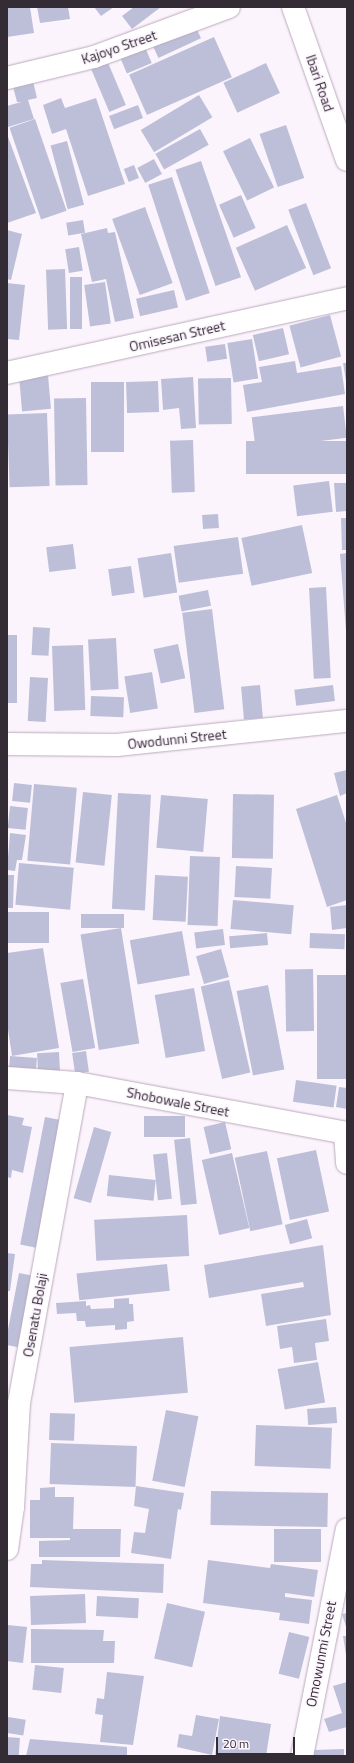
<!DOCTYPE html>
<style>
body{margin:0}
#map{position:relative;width:354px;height:1763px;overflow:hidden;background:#fcf4fd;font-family:"Titillium Web",sans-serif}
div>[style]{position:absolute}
.building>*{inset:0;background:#bdbfd9;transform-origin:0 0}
.roads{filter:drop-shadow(0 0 1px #bca9be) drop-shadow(0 0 1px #bca9be)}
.minor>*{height:22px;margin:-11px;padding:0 11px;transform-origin:11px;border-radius:11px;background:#fff}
.tertiary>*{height:22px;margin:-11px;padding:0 11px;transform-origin:11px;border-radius:11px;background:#fff}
span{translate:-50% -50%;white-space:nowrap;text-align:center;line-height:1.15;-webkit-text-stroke:3px #fcf4fd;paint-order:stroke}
.street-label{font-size:14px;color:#332c34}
.frame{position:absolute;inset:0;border:8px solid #332c34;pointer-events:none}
.scale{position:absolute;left:216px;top:1737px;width:79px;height:18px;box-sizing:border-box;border:2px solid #332c34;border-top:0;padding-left:5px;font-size:12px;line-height:14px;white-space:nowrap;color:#332c34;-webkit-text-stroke:3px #fcf4fd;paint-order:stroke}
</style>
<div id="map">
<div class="building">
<div style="clip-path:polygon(7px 7px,30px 7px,34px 33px,7px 37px)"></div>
<div style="clip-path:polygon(37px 7px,68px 7px,70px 19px,40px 23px)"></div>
<div style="clip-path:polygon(94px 7px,114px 7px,101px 16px)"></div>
<div style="clip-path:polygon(134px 7px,161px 7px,132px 29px,122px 16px)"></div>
<div style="left:193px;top:21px;width:19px;height:47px;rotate:65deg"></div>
<div style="left:214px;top:37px;width:44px;height:93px;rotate:66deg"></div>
<div style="left:142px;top:40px;width:25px;height:27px;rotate:67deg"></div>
<div style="left:106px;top:58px;width:51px;height:18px;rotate:67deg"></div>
<div style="left:266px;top:63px;width:33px;height:47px;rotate:65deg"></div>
<div style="clip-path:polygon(31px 73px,37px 98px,28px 100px,34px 119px,8px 127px,7px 106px,21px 102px,17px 102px,11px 79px)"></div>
<div style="left:199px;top:95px;width:26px;height:68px;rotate:59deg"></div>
<div style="clip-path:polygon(61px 98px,65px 108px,96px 98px,125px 184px,88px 196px,66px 129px,52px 134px,43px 105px)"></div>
<div style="left:138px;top:105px;width:14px;height:31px;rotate:69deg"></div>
<div style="left:35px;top:119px;width:97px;height:27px;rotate:71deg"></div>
<div style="left:286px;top:125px;width:56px;height:28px;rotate:71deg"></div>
<div style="left:200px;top:129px;width:18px;height:51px;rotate:61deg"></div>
<div style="clip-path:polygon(7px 134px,36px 213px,7px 223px)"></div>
<div style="left:250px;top:138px;width:55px;height:30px;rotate:64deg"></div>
<div style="left:67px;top:141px;width:66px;height:17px;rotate:75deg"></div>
<div style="left:154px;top:159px;width:17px;height:19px;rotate:62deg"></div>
<div style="left:201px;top:161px;width:123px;height:27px;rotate:71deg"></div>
<div style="left:134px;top:165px;width:14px;height:11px;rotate:69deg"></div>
<div style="left:172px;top:177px;width:122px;height:25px;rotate:72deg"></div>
<div style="left:241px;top:195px;width:36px;height:24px;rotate:66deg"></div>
<div style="left:306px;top:203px;width:70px;height:19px;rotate:69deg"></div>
<div style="left:145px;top:207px;width:81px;height:35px;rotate:70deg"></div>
<div style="left:83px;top:220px;width:13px;height:17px;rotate:81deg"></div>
<div style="left:287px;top:225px;width:47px;height:56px;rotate:66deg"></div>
<div style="clip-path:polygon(107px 228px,108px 233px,115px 232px,134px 318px,115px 322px,106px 279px,92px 282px,81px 234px)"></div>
<div style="clip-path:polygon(7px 230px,22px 234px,11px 280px,7px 279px)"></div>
<div style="left:79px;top:247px;width:24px;height:14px;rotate:81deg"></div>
<div style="left:65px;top:269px;width:60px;height:19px;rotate:88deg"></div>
<div style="left:70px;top:277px;width:12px;height:52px"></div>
<div style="left:105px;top:282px;width:42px;height:21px;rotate:82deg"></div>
<div style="clip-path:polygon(7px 283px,25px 285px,19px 340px,7px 339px)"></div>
<div style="left:174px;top:290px;width:18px;height:39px;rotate:77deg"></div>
<div style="left:330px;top:315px;width:43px;height:42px;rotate:75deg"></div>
<div style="left:283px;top:328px;width:27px;height:31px;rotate:77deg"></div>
<div style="left:252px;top:339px;width:40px;height:25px;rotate:81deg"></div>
<div style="left:225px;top:344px;width:15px;height:20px;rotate:82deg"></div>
<div style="clip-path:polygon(295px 361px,297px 373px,341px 366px,345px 394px,247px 412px,243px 385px,262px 382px,259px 367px)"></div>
<div style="clip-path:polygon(343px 363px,347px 363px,347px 381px,346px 381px)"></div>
<div style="left:48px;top:375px;width:34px;height:29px;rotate:85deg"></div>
<div style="clip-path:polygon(193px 377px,196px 428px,181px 429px,179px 408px,163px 410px,161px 379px)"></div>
<div style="left:231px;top:378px;width:46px;height:33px;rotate:89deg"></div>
<div style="left:158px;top:381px;width:31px;height:32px;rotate:88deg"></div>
<div style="left:91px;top:382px;width:33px;height:70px"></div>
<div style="left:86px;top:398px;width:87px;height:32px;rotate:89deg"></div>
<div style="left:343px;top:406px;width:32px;height:92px;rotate:83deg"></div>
<div style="left:47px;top:413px;width:73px;height:40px;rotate:88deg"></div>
<div style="left:193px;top:440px;width:52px;height:23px;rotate:88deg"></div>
<div style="left:347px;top:441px;width:33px;height:101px;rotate:90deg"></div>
<div style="left:329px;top:481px;width:31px;height:36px;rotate:83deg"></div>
<div style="clip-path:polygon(334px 483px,347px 483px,347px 511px,336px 512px)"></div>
<div style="left:218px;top:514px;width:14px;height:16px;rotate:86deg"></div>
<div style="clip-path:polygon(341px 518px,347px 518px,347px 550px,342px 550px)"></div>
<div style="left:302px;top:525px;width:49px;height:62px;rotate:78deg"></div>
<div style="left:238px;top:537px;width:37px;height:65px;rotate:82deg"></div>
<div style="left:73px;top:544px;width:25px;height:27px;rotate:83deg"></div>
<div style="left:171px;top:553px;width:40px;height:34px;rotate:81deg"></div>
<div style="clip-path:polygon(347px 553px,347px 631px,346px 631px,340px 554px)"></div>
<div style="left:131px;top:566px;width:27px;height:23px;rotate:82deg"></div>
<div style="left:326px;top:587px;width:91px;height:17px;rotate:87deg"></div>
<div style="left:208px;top:590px;width:16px;height:30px;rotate:79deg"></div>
<div style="left:212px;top:609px;width:101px;height:30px;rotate:83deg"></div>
<div style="left:33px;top:627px;width:17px;height:28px;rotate:3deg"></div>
<div style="left:7px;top:635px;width:10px;height:68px"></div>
<div style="left:116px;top:638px;width:51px;height:28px;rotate:87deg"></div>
<div style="left:178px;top:644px;width:35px;height:25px;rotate:78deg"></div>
<div style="left:83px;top:645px;width:65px;height:31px;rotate:88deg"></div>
<div style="left:152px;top:672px;width:37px;height:28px;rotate:81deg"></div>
<div style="left:30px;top:677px;width:18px;height:44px;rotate:3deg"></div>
<div style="left:260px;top:685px;width:33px;height:19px;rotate:85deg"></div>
<div style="left:333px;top:685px;width:16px;height:39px;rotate:83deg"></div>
<div style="left:91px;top:696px;width:33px;height:20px;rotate:2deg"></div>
<div style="clip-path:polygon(347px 770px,347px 793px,340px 796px,334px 773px)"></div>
<div style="left:14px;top:783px;width:18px;height:18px;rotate:6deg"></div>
<div style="left:34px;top:784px;width:43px;height:77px;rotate:5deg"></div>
<div style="left:83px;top:792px;width:29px;height:71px;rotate:6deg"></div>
<div style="left:118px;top:793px;width:33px;height:116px;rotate:3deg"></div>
<div style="left:233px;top:794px;width:41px;height:64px;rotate:1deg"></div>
<div style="left:161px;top:795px;width:47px;height:53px;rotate:5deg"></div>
<div style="clip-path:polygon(337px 795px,347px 826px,347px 900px,327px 907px,296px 809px)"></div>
<div style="left:10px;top:806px;width:18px;height:22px;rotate:6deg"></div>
<div style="clip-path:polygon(10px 833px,26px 835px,22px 860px,17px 860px,15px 871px,7px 870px)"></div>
<div style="left:190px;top:856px;width:30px;height:69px;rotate:2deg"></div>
<div style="left:19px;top:863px;width:55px;height:42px;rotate:5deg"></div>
<div style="left:236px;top:866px;width:36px;height:31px;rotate:3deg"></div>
<div style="clip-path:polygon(7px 875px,14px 875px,13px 908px,7px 908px)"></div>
<div style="left:155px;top:875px;width:33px;height:45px;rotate:3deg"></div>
<div style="left:233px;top:900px;width:61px;height:29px;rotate:5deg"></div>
<div style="clip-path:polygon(347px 905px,347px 928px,332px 930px,330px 907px)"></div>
<div style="left:49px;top:912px;width:31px;height:42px;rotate:90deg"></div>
<div style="left:81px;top:914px;width:43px;height:14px"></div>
<div style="left:121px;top:928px;width:117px;height:41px;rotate:81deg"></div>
<div style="left:223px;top:929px;width:16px;height:29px;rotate:83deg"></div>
<div style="left:182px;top:931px;width:45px;height:53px;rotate:80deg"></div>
<div style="left:267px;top:933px;width:12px;height:38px;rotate:85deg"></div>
<div style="left:310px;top:933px;width:35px;height:15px;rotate:2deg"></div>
<div style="clip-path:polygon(43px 948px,59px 1048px,12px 1056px,7px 1023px,7px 953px)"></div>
<div style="left:221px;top:949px;width:29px;height:26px;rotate:74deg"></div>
<div style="left:313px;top:969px;width:62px;height:28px;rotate:89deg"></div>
<div style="left:317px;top:975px;width:30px;height:104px"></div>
<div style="left:83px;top:979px;width:70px;height:23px;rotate:80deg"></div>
<div style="left:229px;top:980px;width:95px;height:29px;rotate:77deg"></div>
<div style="left:268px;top:985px;width:86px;height:32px;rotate:79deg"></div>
<div style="left:194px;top:988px;width:64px;height:40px;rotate:80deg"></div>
<div style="left:86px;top:1051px;width:21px;height:14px;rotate:82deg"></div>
<div style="left:59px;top:1052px;width:19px;height:22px;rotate:87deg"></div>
<div style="left:10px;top:1056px;width:27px;height:11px;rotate:4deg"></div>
<div style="left:296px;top:1080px;width:41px;height:22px;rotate:8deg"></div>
<div style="clip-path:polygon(339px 1087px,347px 1088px,347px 1109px,336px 1107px)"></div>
<div style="clip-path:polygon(7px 1115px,24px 1118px,22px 1125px,32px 1127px,23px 1173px,12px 1170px,11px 1178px,7px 1177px)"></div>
<div style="left:144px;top:1116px;width:41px;height:21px"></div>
<div style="left:45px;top:1117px;width:16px;height:130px;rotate:11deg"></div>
<div style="left:225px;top:1122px;width:28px;height:22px;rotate:77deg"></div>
<div style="left:94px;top:1127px;width:18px;height:74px;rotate:16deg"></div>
<div style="left:190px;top:1138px;width:66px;height:16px;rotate:84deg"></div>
<div style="left:316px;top:1150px;width:63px;height:40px;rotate:78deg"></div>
<div style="left:267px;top:1151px;width:75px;height:33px;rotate:78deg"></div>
<div style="left:167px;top:1153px;width:46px;height:14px;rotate:84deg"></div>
<div style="left:232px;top:1153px;width:77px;height:31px;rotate:77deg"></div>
<div style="left:109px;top:1175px;width:47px;height:21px;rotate:6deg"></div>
<div style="left:187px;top:1215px;width:41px;height:93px;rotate:87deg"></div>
<div style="left:307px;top:1219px;width:20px;height:23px;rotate:75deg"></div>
<div style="clip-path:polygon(323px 1245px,331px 1315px,266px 1326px,261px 1294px,304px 1287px,303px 1282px,209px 1298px,204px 1265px)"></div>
<div style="clip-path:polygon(7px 1253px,15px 1254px,10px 1291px,7px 1291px)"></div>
<div style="left:167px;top:1264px;width:27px;height:91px;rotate:84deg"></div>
<div style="left:19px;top:1273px;width:16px;height:73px;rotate:11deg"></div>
<div style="clip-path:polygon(129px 1298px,129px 1304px,133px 1304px,134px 1321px,127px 1322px,127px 1329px,115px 1330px,115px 1325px,86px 1327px,85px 1321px,77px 1321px,76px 1313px,57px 1314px,56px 1303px,86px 1301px,86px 1306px,90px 1305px,91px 1309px,114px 1308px,114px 1299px)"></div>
<div style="clip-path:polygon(326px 1319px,329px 1341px,315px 1343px,317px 1360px,294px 1363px,292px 1347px,280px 1349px,277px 1326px)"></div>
<div style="left:183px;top:1337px;width:56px;height:114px;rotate:85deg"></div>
<div style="left:318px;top:1362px;width:41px;height:41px;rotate:80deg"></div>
<div style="left:336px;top:1407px;width:16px;height:29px;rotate:86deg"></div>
<div style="left:166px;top:1410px;width:33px;height:72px;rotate:11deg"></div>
<div style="left:50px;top:1413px;width:25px;height:27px;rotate:2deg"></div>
<div style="left:256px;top:1425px;width:76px;height:41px;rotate:2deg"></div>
<div style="left:51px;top:1443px;width:86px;height:41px;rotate:2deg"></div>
<div style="clip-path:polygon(136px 1486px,184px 1493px,181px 1510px,178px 1509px,171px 1559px,131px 1553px,134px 1532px,145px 1533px,149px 1509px,134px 1506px)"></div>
<div style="clip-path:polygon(55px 1487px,55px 1497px,74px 1497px,73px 1529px,121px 1529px,120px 1557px,39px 1557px,39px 1541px,70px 1540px,70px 1538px,30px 1538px,30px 1500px,40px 1500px,40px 1488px)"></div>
<div style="left:211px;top:1491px;width:117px;height:34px;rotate:1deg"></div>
<div style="left:274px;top:1529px;width:47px;height:33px"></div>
<div style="clip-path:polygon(42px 1560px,164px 1564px,163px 1593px,30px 1587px,31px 1564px,42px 1564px)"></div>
<div style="clip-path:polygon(208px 1560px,270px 1568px,271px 1564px,318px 1570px,314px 1597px,285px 1593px,285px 1597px,312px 1600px,309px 1624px,279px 1620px,280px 1613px,203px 1603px)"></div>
<div style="left:85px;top:1594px;width:29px;height:55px;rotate:88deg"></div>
<div style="left:97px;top:1596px;width:42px;height:20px;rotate:3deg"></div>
<div style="left:167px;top:1603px;width:39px;height:57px;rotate:13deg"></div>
<div style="clip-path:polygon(347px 1613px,347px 1630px,342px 1614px)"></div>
<div style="clip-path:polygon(8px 1625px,27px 1627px,23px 1663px,7px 1661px)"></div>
<div style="clip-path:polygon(31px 1629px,104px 1630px,103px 1641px,115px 1641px,114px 1663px,31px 1663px)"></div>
<div style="left:289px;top:1632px;width:21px;height:43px;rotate:14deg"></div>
<div style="clip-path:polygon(343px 1636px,347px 1636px,347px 1655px,346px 1655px)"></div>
<div style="left:35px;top:1665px;width:29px;height:25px;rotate:6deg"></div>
<div style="clip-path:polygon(107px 1672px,144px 1676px,133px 1745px,100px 1742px,103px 1715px,95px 1714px,97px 1698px,104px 1699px)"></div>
<div style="clip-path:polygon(347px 1682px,347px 1727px,329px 1732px,324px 1719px,342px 1713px,333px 1686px)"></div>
<div style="clip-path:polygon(196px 1715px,219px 1719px,212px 1755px,177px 1747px,179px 1734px,192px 1736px)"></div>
<div style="clip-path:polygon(220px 1716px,271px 1724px,266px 1756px,215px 1756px)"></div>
<div style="left:8px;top:1717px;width:18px;height:16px;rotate:9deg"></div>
<div style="left:7px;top:1737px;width:13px;height:19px;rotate:4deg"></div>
<div style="clip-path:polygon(30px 1739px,127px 1747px,127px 1756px,26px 1756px)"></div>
<div style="clip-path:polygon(344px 1749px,344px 1756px,314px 1756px,314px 1750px)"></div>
</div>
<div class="roads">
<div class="minor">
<div style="left:7px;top:78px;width:89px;rotate:-13.6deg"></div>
<div style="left:94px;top:57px;width:144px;rotate:-20.3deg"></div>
<div style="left:7px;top:373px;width:348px;rotate:-12.4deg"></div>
<div style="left:7px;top:744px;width:110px;rotate:0.5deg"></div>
<div style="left:117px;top:745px;width:231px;rotate:-6deg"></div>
<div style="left:7px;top:1078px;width:70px;rotate:4.1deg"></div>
<div style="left:77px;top:1083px;width:275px;rotate:10.5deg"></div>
<div style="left:345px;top:1133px;width:30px;rotate:86deg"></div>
<div style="left:7px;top:1549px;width:42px;rotate:-81.9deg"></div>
<div style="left:13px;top:1507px;width:104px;rotate:-86.7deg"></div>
<div style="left:19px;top:1403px;width:325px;rotate:-79.7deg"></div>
<div style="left:302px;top:1756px;width:231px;rotate:-78.8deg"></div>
</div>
<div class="tertiary">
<div style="left:293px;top:7px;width:162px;rotate:70.6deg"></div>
</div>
</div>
<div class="street-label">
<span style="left:119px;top:47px;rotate:-19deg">Kajoyo Street</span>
<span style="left:320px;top:83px;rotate:71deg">Ibari Road</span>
<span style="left:177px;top:336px;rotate:-13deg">Omisesan Street</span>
<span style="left:177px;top:739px;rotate:-6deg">Owodunni Street</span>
<span style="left:178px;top:1102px;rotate:11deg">Shobowale Street</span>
<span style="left:35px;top:1315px;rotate:-80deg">Osenatu Bolaji</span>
<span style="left:321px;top:1654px;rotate:-79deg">Omowunmi Street</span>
</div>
<div class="frame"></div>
<div class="scale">20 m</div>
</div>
